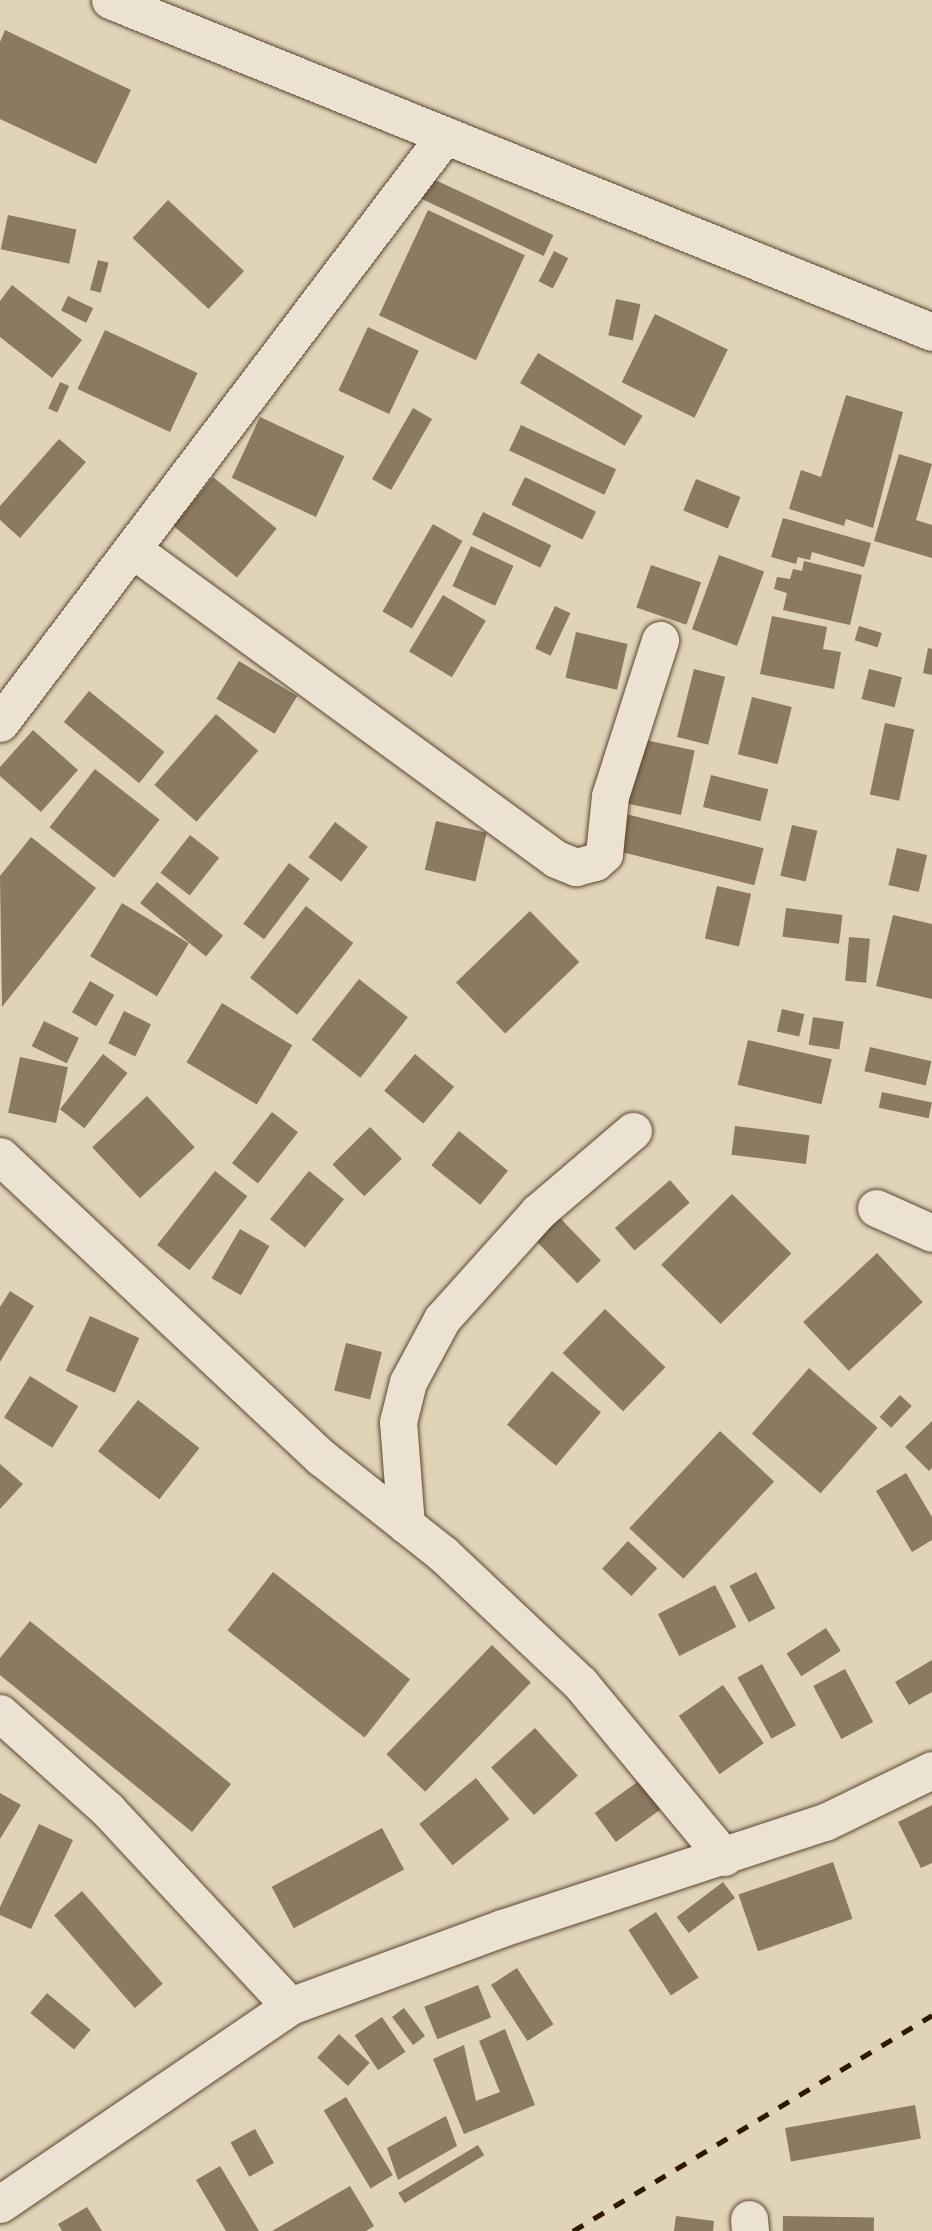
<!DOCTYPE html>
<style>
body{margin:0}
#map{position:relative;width:932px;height:2231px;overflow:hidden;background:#e1d3b8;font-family:"IM FELL English",serif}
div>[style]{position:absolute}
.building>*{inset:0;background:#8b7961;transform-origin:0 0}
.roads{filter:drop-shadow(0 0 2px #5b4630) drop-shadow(0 0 2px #5b4630)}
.minor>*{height:37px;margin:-18.5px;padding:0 18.5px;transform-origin:18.5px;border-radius:18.5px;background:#ece2d1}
.rail>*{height:5px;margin-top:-2.5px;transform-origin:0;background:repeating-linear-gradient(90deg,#2e1703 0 12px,transparent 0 24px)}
span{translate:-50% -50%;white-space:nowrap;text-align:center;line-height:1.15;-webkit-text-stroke:7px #ece2d1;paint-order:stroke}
</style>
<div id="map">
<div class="building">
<div style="clip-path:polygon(5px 30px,131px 90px,96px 164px,0 119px,0 42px)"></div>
<div style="left:431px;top:178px;width:135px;height:23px;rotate:25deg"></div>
<div style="left:168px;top:200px;width:104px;height:52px;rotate:43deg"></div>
<div style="left:428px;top:210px;width:107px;height:116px;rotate:25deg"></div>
<div style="left:8px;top:215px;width:70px;height:35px;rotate:12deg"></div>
<div style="left:554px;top:251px;width:16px;height:34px;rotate:27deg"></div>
<div style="left:98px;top:260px;width:11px;height:31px;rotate:15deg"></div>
<div style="clip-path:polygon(12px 285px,82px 340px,52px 378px,0 337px,0 301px)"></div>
<div style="left:68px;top:296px;width:28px;height:16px;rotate:26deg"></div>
<div style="left:616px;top:299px;width:25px;height:37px;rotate:12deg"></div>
<div style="left:655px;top:314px;width:81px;height:76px;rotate:26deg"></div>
<div style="left:368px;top:327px;width:56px;height:70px;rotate:25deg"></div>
<div style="left:105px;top:330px;width:102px;height:65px;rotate:25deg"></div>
<div style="left:538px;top:353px;width:122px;height:35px;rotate:31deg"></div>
<div style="left:60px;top:382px;width:10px;height:29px;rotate:24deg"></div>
<div style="clip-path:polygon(846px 395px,903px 412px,873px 528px,846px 519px,844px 526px,789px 509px,801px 470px,821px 477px)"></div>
<div style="left:413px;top:408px;width:22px;height:82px;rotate:30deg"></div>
<div style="left:260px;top:417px;width:93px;height:67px;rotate:25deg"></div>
<div style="left:521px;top:425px;width:105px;height:28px;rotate:25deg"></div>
<div style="clip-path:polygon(59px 439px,86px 462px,20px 538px,0 520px,0 506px)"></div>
<div style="clip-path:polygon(899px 454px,932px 464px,916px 520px,932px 525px,932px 558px,874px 541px)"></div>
<div style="left:213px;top:477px;width:82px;height:63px;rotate:39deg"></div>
<div style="left:525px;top:477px;width:79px;height:31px;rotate:26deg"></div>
<div style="left:696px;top:479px;width:48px;height:34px;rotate:22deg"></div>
<div style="left:483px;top:512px;width:76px;height:25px;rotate:26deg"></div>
<div style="clip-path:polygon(783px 518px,871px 543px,864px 567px,812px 552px,810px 560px,798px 557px,796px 564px,771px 557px)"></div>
<div style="left:433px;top:524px;width:34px;height:101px;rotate:30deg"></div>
<div style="left:471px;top:546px;width:47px;height:44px;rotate:25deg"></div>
<div style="left:719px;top:555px;width:48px;height:79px;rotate:20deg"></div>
<div style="clip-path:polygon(804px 561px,862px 575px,850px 625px,783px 610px,787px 593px,774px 589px,777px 577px,790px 579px,793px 569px,802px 571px)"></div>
<div style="left:651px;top:565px;width:53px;height:45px;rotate:19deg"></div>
<div style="left:443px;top:595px;width:50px;height:66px;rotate:31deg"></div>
<div style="left:555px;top:606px;width:17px;height:47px;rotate:25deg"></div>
<div style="clip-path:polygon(772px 616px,827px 627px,823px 649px,841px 652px,834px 689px,760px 674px)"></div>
<div style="left:859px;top:626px;width:24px;height:15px;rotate:17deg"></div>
<div style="left:576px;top:632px;width:53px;height:47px;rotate:13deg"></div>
<div style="clip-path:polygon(928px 648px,932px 649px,932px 675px,923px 673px)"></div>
<div style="left:239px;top:661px;width:68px;height:44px;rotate:31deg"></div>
<div style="left:694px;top:669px;width:32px;height:70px;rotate:14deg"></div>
<div style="left:869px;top:669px;width:34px;height:31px;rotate:14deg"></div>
<div style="left:89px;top:691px;width:97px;height:40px;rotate:39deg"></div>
<div style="left:752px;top:697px;width:41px;height:59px;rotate:14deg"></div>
<div style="left:216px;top:714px;width:56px;height:94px;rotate:41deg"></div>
<div style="left:885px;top:723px;width:30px;height:73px;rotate:12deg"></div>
<div style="clip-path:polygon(33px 730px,78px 770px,41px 812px,0 776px,0 767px)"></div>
<div style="left:636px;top:738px;width:60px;height:66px;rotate:12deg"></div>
<div style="left:95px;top:769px;width:82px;height:74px;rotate:38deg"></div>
<div style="left:711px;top:775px;width:59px;height:33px;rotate:14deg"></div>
<div style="left:618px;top:812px;width:150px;height:38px;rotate:14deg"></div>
<div style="left:436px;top:821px;width:52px;height:50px;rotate:13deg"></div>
<div style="left:335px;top:822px;width:41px;height:44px;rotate:37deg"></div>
<div style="left:792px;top:825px;width:26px;height:52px;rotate:13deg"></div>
<div style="left:190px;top:835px;width:37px;height:48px;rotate:38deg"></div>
<div style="clip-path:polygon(31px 837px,96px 888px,2px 1007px,0 876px)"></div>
<div style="left:897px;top:848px;width:31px;height:38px;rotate:13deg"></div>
<div style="left:289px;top:863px;width:26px;height:76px;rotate:37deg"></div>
<div style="left:157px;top:882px;width:85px;height:27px;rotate:39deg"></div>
<div style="left:717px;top:886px;width:35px;height:54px;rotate:13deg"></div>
<div style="left:122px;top:903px;width:78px;height:62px;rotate:31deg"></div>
<div style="left:306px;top:906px;width:60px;height:91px;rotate:38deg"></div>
<div style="left:786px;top:908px;width:57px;height:29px;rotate:7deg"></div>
<div style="left:530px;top:911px;width:71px;height:103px;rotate:46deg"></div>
<div style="clip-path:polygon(893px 915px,932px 924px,932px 999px,876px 986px)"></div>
<div style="left:849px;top:937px;width:21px;height:44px;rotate:5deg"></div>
<div style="left:359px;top:979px;width:62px;height:77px;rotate:38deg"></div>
<div style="left:90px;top:981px;width:28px;height:36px;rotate:30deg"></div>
<div style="left:222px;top:1003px;width:82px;height:69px;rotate:31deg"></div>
<div style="left:782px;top:1009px;width:23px;height:23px;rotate:13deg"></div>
<div style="left:124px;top:1011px;width:30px;height:36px;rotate:26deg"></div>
<div style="left:813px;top:1017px;width:31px;height:28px;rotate:9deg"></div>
<div style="left:44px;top:1021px;width:39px;height:28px;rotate:26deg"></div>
<div style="left:748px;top:1040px;width:86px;height:46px;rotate:13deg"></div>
<div style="left:870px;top:1047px;width:63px;height:25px;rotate:13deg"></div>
<div style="left:103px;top:1054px;width:31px;height:70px;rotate:38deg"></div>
<div style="left:415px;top:1054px;width:51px;height:48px;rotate:40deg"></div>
<div style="left:20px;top:1057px;width:49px;height:57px;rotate:12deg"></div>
<div style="left:882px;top:1092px;width:51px;height:16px;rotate:12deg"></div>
<div style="left:147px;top:1096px;width:70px;height:75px;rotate:47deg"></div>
<div style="left:272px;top:1112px;width:33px;height:65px;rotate:38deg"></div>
<div style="left:735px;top:1126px;width:75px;height:29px;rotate:7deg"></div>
<div style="left:370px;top:1127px;width:45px;height:53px;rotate:45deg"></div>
<div style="left:459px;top:1131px;width:63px;height:44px;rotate:39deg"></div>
<div style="left:215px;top:1171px;width:41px;height:94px;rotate:38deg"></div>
<div style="left:309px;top:1171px;width:45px;height:62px;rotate:39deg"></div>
<div style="left:670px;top:1180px;width:30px;height:73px;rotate:49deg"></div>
<div style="left:732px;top:1194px;width:84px;height:100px;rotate:45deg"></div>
<div style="left:560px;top:1218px;width:59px;height:33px;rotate:46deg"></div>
<div style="left:240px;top:1229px;width:34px;height:57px;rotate:30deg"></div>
<div style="left:877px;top:1253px;width:67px;height:101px;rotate:47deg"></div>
<div style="clip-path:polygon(10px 1291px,34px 1306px,0 1362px,0 1307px)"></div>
<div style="left:605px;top:1309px;width:84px;height:61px;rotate:44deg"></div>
<div style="left:90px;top:1316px;width:54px;height:60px;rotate:24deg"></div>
<div style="left:346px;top:1343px;width:37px;height:49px;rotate:14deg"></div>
<div style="left:809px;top:1368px;width:91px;height:87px;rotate:41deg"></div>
<div style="left:552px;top:1371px;width:64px;height:70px;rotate:40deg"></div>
<div style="left:30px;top:1376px;width:57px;height:49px;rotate:32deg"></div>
<div style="left:900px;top:1395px;width:16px;height:30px;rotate:43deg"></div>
<div style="left:138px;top:1400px;width:78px;height:65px;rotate:38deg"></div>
<div style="clip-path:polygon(932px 1421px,932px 1468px,929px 1471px,905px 1447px)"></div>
<div style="left:720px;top:1431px;width:74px;height:133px;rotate:43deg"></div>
<div style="clip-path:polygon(0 1464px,23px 1484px,0 1509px)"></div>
<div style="clip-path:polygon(906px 1473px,932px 1517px,932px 1540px,912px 1552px,876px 1491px)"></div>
<div style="left:628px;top:1541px;width:40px;height:38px;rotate:43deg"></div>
<div style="left:273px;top:1572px;width:174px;height:74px;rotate:38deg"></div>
<div style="left:756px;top:1572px;width:41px;height:30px;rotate:62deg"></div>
<div style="left:715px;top:1585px;width:47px;height:64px;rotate:63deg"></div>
<div style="clip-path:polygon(30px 1621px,231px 1784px,192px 1832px,0 1675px,0 1658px)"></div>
<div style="left:826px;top:1628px;width:27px;height:47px;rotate:57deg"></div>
<div style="left:492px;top:1645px;width:54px;height:152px;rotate:44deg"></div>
<div style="clip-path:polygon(932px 1660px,932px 1692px,909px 1705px,895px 1682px)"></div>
<div style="left:762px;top:1664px;width:70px;height:28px;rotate:61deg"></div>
<div style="left:845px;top:1669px;width:60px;height:36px;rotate:62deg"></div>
<div style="left:723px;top:1685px;width:71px;height:54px;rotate:55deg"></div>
<div style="left:535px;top:1728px;width:64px;height:59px;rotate:48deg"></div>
<div style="left:476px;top:1778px;width:53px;height:73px;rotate:51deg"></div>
<div style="left:640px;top:1780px;width:36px;height:56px;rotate:54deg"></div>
<div style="clip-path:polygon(0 1793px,21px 1805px,0 1839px)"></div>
<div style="clip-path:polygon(932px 1805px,932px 1863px,921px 1868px,898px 1822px)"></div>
<div style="clip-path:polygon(39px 1824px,73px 1840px,31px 1929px,0 1915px,0 1907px)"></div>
<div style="left:382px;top:1828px;width:47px;height:125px;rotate:62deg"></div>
<div style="left:833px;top:1862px;width:60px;height:100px;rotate:71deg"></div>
<div style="left:723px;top:1882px;width:20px;height:58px;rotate:53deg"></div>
<div style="left:82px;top:1891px;width:123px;height:37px;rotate:49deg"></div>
<div style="left:656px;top:1912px;width:78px;height:33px;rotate:57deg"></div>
<div style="left:517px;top:1968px;width:67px;height:31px;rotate:57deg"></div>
<div style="left:478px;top:1985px;width:35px;height:58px;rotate:68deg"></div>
<div style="left:47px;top:1993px;width:57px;height:26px;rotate:40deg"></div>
<div style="left:404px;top:2008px;width:35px;height:15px;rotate:53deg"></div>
<div style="left:382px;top:2017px;width:42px;height:33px;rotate:56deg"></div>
<div style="clip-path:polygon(505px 2029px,535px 2105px,464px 2134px,433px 2059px,464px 2045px,476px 2101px,500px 2092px,479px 2041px)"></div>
<div style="left:339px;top:2034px;width:42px;height:32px;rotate:43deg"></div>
<div style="left:346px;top:2097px;width:91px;height:26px;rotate:59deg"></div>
<div style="left:915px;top:2105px;width:34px;height:132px;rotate:80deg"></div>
<div style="clip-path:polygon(446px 2116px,457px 2146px,398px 2180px,387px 2148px)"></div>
<div style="left:255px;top:2129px;width:39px;height:28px;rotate:61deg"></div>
<div style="left:478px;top:2145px;width:12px;height:93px;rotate:59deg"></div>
<div style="clip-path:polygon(220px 2166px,259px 2231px,226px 2231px,196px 2180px)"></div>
<div style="clip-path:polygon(350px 2186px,374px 2226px,366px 2231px,272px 2231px)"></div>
<div style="clip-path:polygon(87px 2207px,102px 2231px,62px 2231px,58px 2224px)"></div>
<div style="clip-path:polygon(676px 2216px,714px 2221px,713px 2231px,674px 2231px)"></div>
<div style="left:783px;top:2216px;width:91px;height:15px;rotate:1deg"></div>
</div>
<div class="roads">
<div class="minor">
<div style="left:110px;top:0;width:887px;rotate:21.99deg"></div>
<div style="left:132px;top:549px;width:525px;rotate:36.17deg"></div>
<div style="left:556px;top:859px;width:22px;rotate:22deg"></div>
<div style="left:576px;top:867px;width:20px;rotate:-15deg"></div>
<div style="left:595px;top:862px;width:12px;rotate:-42deg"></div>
<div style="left:604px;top:854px;width:58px;rotate:-84.1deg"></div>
<div style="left:610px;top:796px;width:164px;rotate:-72.2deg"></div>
<div style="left:0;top:723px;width:734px;rotate:-52.86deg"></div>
<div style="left:0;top:1156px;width:441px;rotate:43.2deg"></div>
<div style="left:322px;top:1458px;width:154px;rotate:38.4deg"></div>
<div style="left:443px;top:1554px;width:188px;rotate:43.3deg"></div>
<div style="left:580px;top:1683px;width:226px;rotate:50.4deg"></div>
<div style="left:876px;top:1208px;width:61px;rotate:24.1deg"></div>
<div style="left:406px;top:1525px;width:103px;rotate:-94.4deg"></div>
<div style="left:398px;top:1422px;width:41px;rotate:-76deg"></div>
<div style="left:408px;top:1382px;width:72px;rotate:-61.6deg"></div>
<div style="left:442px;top:1319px;width:144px;rotate:-48.1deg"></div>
<div style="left:538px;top:1212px;width:125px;rotate:-40.5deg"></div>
<div style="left:0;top:1713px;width:144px;rotate:41.9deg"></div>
<div style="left:107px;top:1809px;width:269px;rotate:47.1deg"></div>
<div style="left:0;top:2204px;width:351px;rotate:-34.3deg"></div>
<div style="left:290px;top:2006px;width:226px;rotate:-20.2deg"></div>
<div style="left:502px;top:1928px;width:340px;rotate:-18.2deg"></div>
<div style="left:825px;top:1822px;width:119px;rotate:-25.9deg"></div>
<div style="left:749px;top:2219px;width:12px;rotate:85deg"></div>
</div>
</div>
<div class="rail">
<div style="left:573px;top:2231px;width:419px;rotate:-31deg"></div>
</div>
</div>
